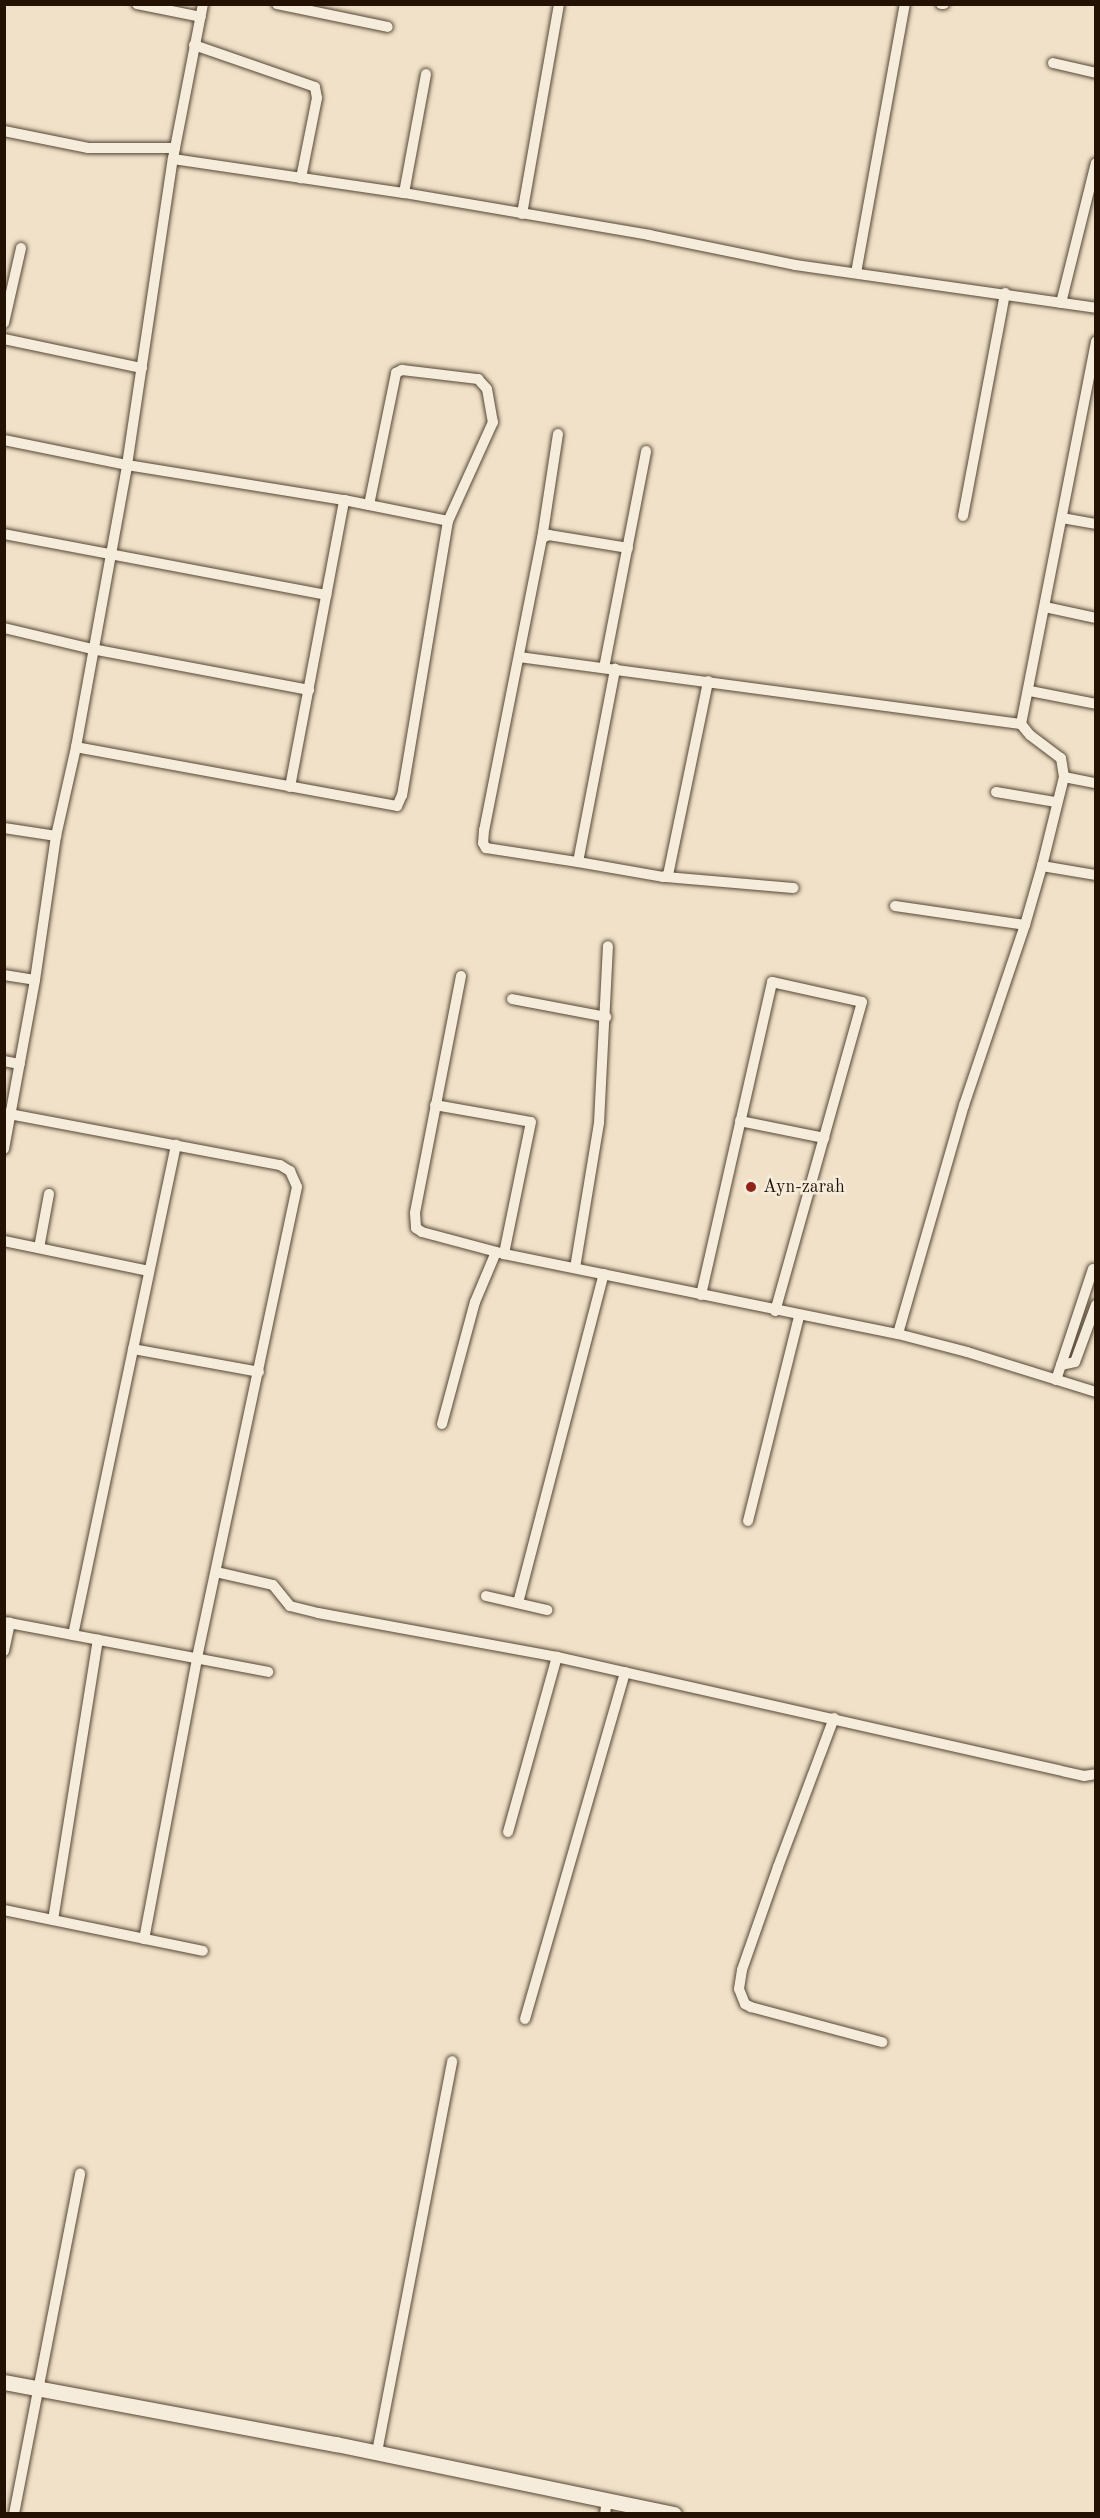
<!DOCTYPE html>
<style>
body{margin:0}
#map{position:relative;width:1100px;height:2518px;overflow:hidden;background:#f0e1c8;font-family:"Old Standard TT",serif}
div>[style]{position:absolute}
.roads{filter:drop-shadow(0 0 2px #564635) drop-shadow(0 0 2px #564635)}
.minor>*{height:10px;margin:-5px;padding:0 5px;transform-origin:5px;border-radius:5px;background:#f5ecdb}
.secondary>*{height:15px;margin:-7.5px;padding:0 7.5px;transform-origin:7.5px;border-radius:7.5px;background:#f5ecdb}
.dots>*{width:16px;height:16px;translate:-50% -50%;box-sizing:border-box;border:3px solid #f5ecdb;border-radius:50%}
span{translate:-50% -50%;white-space:nowrap;text-align:center;line-height:1.15;-webkit-text-stroke:5px #f5ecdb;paint-order:stroke}
.poi-label{font-size:18px;color:#231204}
.left{translate:0 -50%;text-align:left}
.frame{position:absolute;inset:0;border:6px solid #231204;pointer-events:none}
</style>
<div id="map">
<div class="roads">
<div class="minor">
<div style="left:137px;top:4px;width:65px;rotate:11.5deg"></div>
<div style="left:203px;top:4px;width:158px;rotate:101deg"></div>
<div style="left:173px;top:159px;width:233px;rotate:8.4deg"></div>
<div style="left:404px;top:193px;width:249px;rotate:9.7deg"></div>
<div style="left:649px;top:235px;width:149px;rotate:11.6deg"></div>
<div style="left:795px;top:265px;width:304px;rotate:8.1deg"></div>
<div style="left:277px;top:4px;width:113px;rotate:11.7deg"></div>
<div style="left:941px;top:4px;width:3px"></div>
<div style="left:194px;top:45px;width:128px;rotate:19.1deg"></div>
<div style="left:315px;top:87px;width:11px;rotate:80deg"></div>
<div style="left:317px;top:98px;width:82px;rotate:101.3deg"></div>
<div style="left:1053px;top:63px;width:44px;rotate:13.1deg"></div>
<div style="left:4px;top:131px;width:86px;rotate:11.4deg"></div>
<div style="left:88px;top:148px;width:87px"></div>
<div style="left:404px;top:193px;width:121px;rotate:-79.5deg"></div>
<div style="left:522px;top:214px;width:213px;rotate:-80deg"></div>
<div style="left:856px;top:273px;width:273px;rotate:-79.7deg"></div>
<div style="left:1061px;top:303px;width:144px;rotate:-76deg"></div>
<div style="left:4px;top:323px;width:77px;rotate:-77.2deg"></div>
<div style="left:4px;top:339px;width:141px;rotate:11.9deg"></div>
<div style="left:558px;top:434px;width:105px;rotate:98.7deg"></div>
<div style="left:542px;top:538px;width:298px;rotate:101.2deg"></div>
<div style="left:484px;top:830px;width:13px;rotate:94deg"></div>
<div style="left:483px;top:843px;width:6px;rotate:59deg"></div>
<div style="left:486px;top:848px;width:93px;rotate:8.7deg"></div>
<div style="left:578px;top:862px;width:197px;rotate:-79.1deg"></div>
<div style="left:4px;top:440px;width:126px;rotate:11.5deg"></div>
<div style="left:127px;top:465px;width:220px;rotate:9.2deg"></div>
<div style="left:344px;top:500px;width:106px;rotate:11.4deg"></div>
<div style="left:448px;top:521px;width:278px;rotate:99.5deg"></div>
<div style="left:402px;top:795px;width:12px;rotate:114deg"></div>
<div style="left:397px;top:806px;width:326px;rotate:-169.6deg"></div>
<div style="left:369px;top:505px;width:135px;rotate:-78.4deg"></div>
<div style="left:396px;top:373px;width:7px;rotate:-27deg"></div>
<div style="left:402px;top:370px;width:77px;rotate:6.8deg"></div>
<div style="left:478px;top:379px;width:13px;rotate:48deg"></div>
<div style="left:487px;top:389px;width:34px;rotate:80deg"></div>
<div style="left:493px;top:422px;width:109px;rotate:114.4deg"></div>
<div style="left:963px;top:516px;width:227px;rotate:-79.3deg"></div>
<div style="left:1062px;top:518px;width:35px;rotate:10deg"></div>
<div style="left:4px;top:534px;width:328px;rotate:10.7deg"></div>
<div style="left:542px;top:538px;width:8px;rotate:-23deg"></div>
<div style="left:549px;top:535px;width:80px;rotate:9.3deg"></div>
<div style="left:1045px;top:607px;width:52px;rotate:12.2deg"></div>
<div style="left:4px;top:628px;width:90px;rotate:13.4deg"></div>
<div style="left:92px;top:649px;width:221px;rotate:10.7deg"></div>
<div style="left:519px;top:657px;width:506px;rotate:7.6deg"></div>
<div style="left:1021px;top:724px;width:14px;rotate:51deg"></div>
<div style="left:1030px;top:735px;width:39px;rotate:37deg"></div>
<div style="left:1061px;top:758px;width:19px;rotate:81deg"></div>
<div style="left:1064px;top:777px;width:92px;rotate:103.9deg"></div>
<div style="left:1042px;top:866px;width:61px;rotate:106.1deg"></div>
<div style="left:1025px;top:925px;width:190px;rotate:108.7deg"></div>
<div style="left:964px;top:1105px;width:238px;rotate:106.1deg"></div>
<div style="left:604px;top:668px;width:221px;rotate:-79deg"></div>
<div style="left:1030px;top:691px;width:67px;rotate:11.1deg"></div>
<div style="left:1021px;top:724px;width:390px;rotate:-78.9deg"></div>
<div style="left:1064px;top:777px;width:33px;rotate:11deg"></div>
<div style="left:290px;top:787px;width:292px;rotate:-79.3deg"></div>
<div style="left:996px;top:792px;width:61px;rotate:9.5deg"></div>
<div style="left:4px;top:828px;width:53px;rotate:8.7deg"></div>
<div style="left:578px;top:862px;width:86px;rotate:10deg"></div>
<div style="left:663px;top:877px;width:5px;rotate:-22deg"></div>
<div style="left:668px;top:875px;width:198px;rotate:-78.3deg"></div>
<div style="left:1042px;top:866px;width:55px;rotate:9.5deg"></div>
<div style="left:665px;top:877px;width:129px;rotate:4.9deg"></div>
<div style="left:895px;top:906px;width:131px;rotate:8.3deg"></div>
<div style="left:4px;top:975px;width:31px;rotate:9deg"></div>
<div style="left:461px;top:976px;width:241px;rotate:101deg"></div>
<div style="left:415px;top:1213px;width:15px;rotate:86deg"></div>
<div style="left:416px;top:1228px;width:7px;rotate:34deg"></div>
<div style="left:422px;top:1232px;width:85px;rotate:15deg"></div>
<div style="left:504px;top:1254px;width:402px;rotate:11.5deg"></div>
<div style="left:898px;top:1334px;width:71px;rotate:14.6deg"></div>
<div style="left:967px;top:1352px;width:135px;rotate:17.2deg"></div>
<div style="left:512px;top:999px;width:96px;rotate:10.8deg"></div>
<div style="left:4px;top:1061px;width:16px;rotate:11deg"></div>
<div style="left:435px;top:1105px;width:97px;rotate:10deg"></div>
<div style="left:531px;top:1122px;width:135px;rotate:101.6deg"></div>
<div style="left:4px;top:1113px;width:281px;rotate:10.7deg"></div>
<div style="left:280px;top:1165px;width:12px;rotate:31deg"></div>
<div style="left:290px;top:1171px;width:17px;rotate:66deg"></div>
<div style="left:297px;top:1187px;width:482px;rotate:102deg"></div>
<div style="left:197px;top:1659px;width:285px;rotate:100.7deg"></div>
<div style="left:740px;top:1121px;width:86px;rotate:11.4deg"></div>
<div style="left:4px;top:1149px;width:172px;rotate:-79.6deg"></div>
<div style="left:35px;top:980px;width:146px;rotate:-81.7deg"></div>
<div style="left:56px;top:836px;width:91px;rotate:-77.3deg"></div>
<div style="left:76px;top:747px;width:287px;rotate:-79.7deg"></div>
<div style="left:127px;top:465px;width:309px;rotate:-81.5deg"></div>
<div style="left:4px;top:1241px;width:148px;rotate:11.7deg"></div>
<div style="left:39px;top:1248px;width:55px;rotate:-79.5deg"></div>
<div style="left:575px;top:1268px;width:147px;rotate:-80.6deg"></div>
<div style="left:599px;top:1123px;width:177px;rotate:-87.1deg"></div>
<div style="left:701px;top:1295px;width:321px;rotate:-77.2deg"></div>
<div style="left:772px;top:982px;width:92px;rotate:12.5deg"></div>
<div style="left:862px;top:1002px;width:321px;rotate:105.7deg"></div>
<div style="left:133px;top:1349px;width:128px;rotate:10.3deg"></div>
<div style="left:1061px;top:1365px;width:14px;rotate:-12deg"></div>
<div style="left:1075px;top:1362px;width:61px;rotate:-69.8deg"></div>
<div style="left:1056px;top:1380px;width:117px;rotate:-71.6deg"></div>
<div style="left:442px;top:1424px;width:126px;rotate:-74.9deg"></div>
<div style="left:475px;top:1302px;width:54px;rotate:-67.2deg"></div>
<div style="left:748px;top:1521px;width:211px;rotate:-76deg"></div>
<div style="left:216px;top:1572px;width:58px;rotate:12.8deg"></div>
<div style="left:273px;top:1585px;width:27px;rotate:51deg"></div>
<div style="left:290px;top:1606px;width:29px;rotate:14deg"></div>
<div style="left:318px;top:1613px;width:243px;rotate:10.4deg"></div>
<div style="left:486px;top:1596px;width:63px;rotate:12.9deg"></div>
<div style="left:518px;top:1603px;width:340px;rotate:-75.4deg"></div>
<div style="left:4px;top:1622px;width:269px;rotate:10.7deg"></div>
<div style="left:73px;top:1635px;width:501px;rotate:-78.13deg"></div>
<div style="left:4px;top:1651px;width:29px;rotate:-78deg"></div>
<div style="left:834px;top:1718px;width:159px;rotate:110.6deg"></div>
<div style="left:778px;top:1867px;width:109px;rotate:109.3deg"></div>
<div style="left:742px;top:1970px;width:19px;rotate:99deg"></div>
<div style="left:739px;top:1989px;width:16px;rotate:68deg"></div>
<div style="left:745px;top:2004px;width:7px;rotate:27deg"></div>
<div style="left:751px;top:2007px;width:136px;rotate:15deg"></div>
<div style="left:508px;top:1832px;width:182px;rotate:-74.4deg"></div>
<div style="left:557px;top:1657px;width:540px;rotate:12.72deg"></div>
<div style="left:1084px;top:1776px;width:12px;rotate:-9deg"></div>
<div style="left:4px;top:1910px;width:203px;rotate:11.6deg"></div>
<div style="left:53px;top:1920px;width:284px;rotate:-80.9deg"></div>
<div style="left:525px;top:2019px;width:361px;rotate:-73.9deg"></div>
<div style="left:377px;top:2452px;width:398px;rotate:-79.1deg"></div>
<div style="left:14px;top:2514px;width:347px;rotate:-79deg"></div>
<div style="left:605px;top:2514px;width:14px;rotate:-82deg"></div>
</div>
<div class="secondary">
<div style="left:4px;top:2382px;width:338px;rotate:10.6deg"></div>
<div style="left:336px;top:2444px;width:345px;rotate:11.7deg"></div>
</div>
</div>
<div class="dots">
<div style="left:751px;top:1187px;background:#8f2418"></div>
</div>
<div class="poi-label">
<span class="left" style="left:763px;top:1187px">Ayn-zarah</span>
</div>
<div class="frame"></div>
</div>
